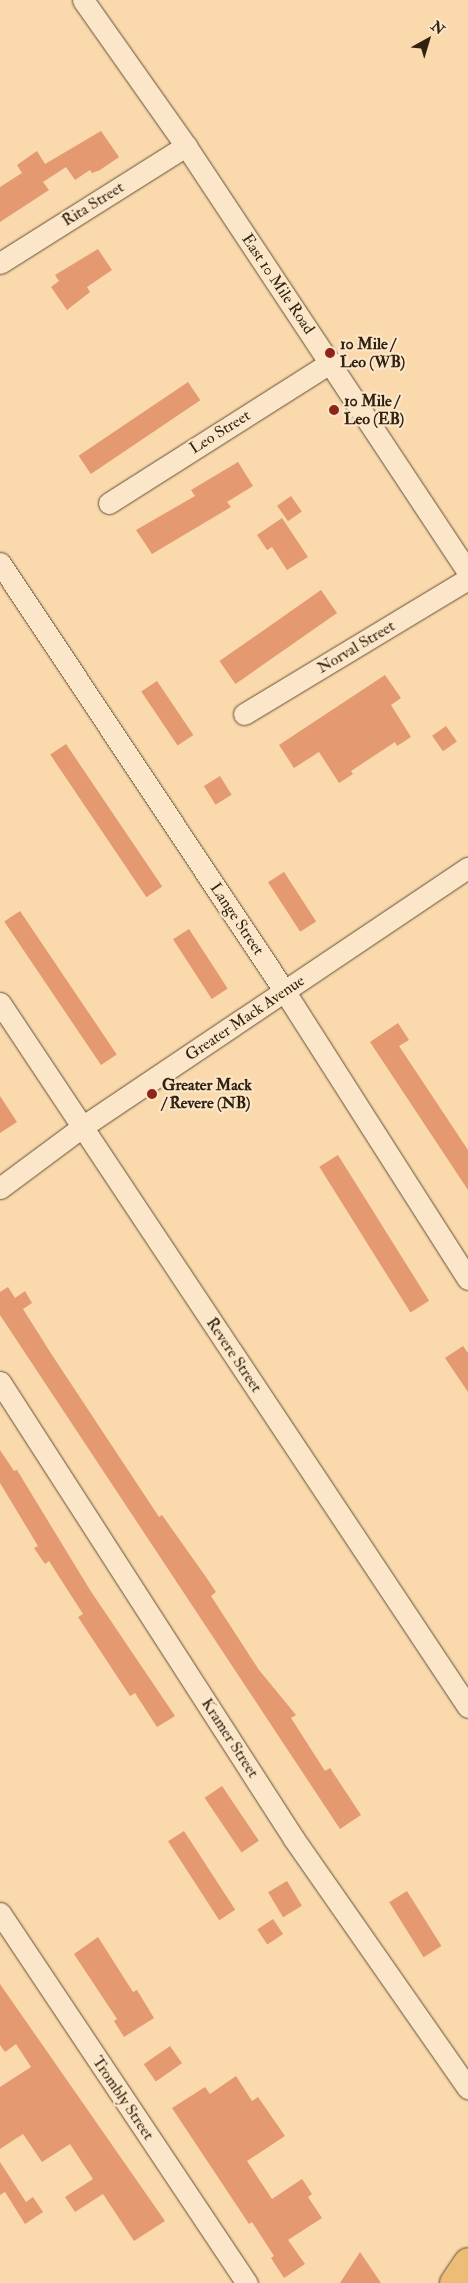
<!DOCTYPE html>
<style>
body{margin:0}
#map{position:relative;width:468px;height:2283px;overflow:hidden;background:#fad9ac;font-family:"IM FELL Double Pica",serif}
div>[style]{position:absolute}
.building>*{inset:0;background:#e49971;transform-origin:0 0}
.roads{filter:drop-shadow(0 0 1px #635036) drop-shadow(0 0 1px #635036)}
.minor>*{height:21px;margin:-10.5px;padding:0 10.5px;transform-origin:10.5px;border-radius:10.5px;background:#fce6c9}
.major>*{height:28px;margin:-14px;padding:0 14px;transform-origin:14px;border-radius:14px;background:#edbc76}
.dots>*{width:14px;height:14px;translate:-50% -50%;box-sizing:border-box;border:2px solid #fce6c9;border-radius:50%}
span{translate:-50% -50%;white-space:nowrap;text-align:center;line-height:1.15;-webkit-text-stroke:4.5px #fce6c9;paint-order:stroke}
.street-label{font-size:16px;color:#31220f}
.poi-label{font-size:16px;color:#31220f;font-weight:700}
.left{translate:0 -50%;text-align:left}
.north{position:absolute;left:403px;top:15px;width:50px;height:50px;-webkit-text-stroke:4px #fce6c9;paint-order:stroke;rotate:39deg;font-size:14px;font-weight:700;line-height:20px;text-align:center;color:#31220f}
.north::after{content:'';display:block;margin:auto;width:18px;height:22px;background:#31220f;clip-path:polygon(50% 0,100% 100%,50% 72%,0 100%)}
</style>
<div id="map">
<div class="building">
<div style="clip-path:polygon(101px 131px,119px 157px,100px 170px,92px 173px,90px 170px,75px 180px,66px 167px,43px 182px,49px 190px,0 222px,0 187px,22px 173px,17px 165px,37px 151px,45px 164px)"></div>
<div style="clip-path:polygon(98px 249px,112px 270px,87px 287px,90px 292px,67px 310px,51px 287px,59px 281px,55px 275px)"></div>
<div style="left:188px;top:382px;width:22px;height:132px;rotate:56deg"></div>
<div style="clip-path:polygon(238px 462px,253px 486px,227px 502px,231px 507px,152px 554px,136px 530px,195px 496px,191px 490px)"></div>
<div style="left:291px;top:496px;width:19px;height:17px;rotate:55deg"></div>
<div style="clip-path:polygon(282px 518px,308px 557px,287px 570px,272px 547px,267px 550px,257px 535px)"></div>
<div style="left:321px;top:590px;width:28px;height:124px;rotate:55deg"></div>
<div style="clip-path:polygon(385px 675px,401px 698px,391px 705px,411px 737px,397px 746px,395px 742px,351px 771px,353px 774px,339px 783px,319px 752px,294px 768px,279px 745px)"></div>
<div style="left:157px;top:681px;width:65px;height:19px;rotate:56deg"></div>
<div style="left:446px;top:726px;width:19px;height:17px;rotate:55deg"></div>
<div style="left:66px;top:744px;width:172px;height:19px;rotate:56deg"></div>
<div style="left:220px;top:776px;width:22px;height:19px;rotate:58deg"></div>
<div style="left:284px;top:872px;width:59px;height:19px;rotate:57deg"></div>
<div style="left:20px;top:911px;width:173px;height:19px;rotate:56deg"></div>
<div style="left:189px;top:929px;width:71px;height:19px;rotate:57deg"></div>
<div style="clip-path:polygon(398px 1023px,409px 1040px,399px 1046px,468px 1150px,468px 1190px,370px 1042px)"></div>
<div style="clip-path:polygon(0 1096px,17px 1122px,0 1133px)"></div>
<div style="left:338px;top:1155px;width:172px;height:22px;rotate:58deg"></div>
<div style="clip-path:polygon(8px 1287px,15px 1298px,25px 1291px,32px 1303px,23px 1309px,52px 1355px,159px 1517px,162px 1515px,206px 1577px,216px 1592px,211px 1596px,259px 1670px,296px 1715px,291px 1718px,325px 1771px,330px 1768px,361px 1815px,340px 1829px,0 1315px,0 1292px)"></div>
<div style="clip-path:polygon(463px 1346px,468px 1353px,468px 1392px,445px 1358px)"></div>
<div style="clip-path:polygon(0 1450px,14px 1471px,17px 1470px,90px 1590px,175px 1716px,157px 1727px,135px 1693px,130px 1696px,78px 1617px,83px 1614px,49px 1561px,45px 1564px,34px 1548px,38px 1546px,0 1483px)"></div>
<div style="left:222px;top:1786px;width:66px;height:21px;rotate:56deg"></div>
<div style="left:184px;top:1831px;width:94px;height:19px;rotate:57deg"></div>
<div style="left:287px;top:1881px;width:29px;height:22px;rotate:59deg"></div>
<div style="left:407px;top:1891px;width:65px;height:21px;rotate:58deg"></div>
<div style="left:273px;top:1919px;width:18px;height:19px;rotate:56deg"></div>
<div style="clip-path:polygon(98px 1937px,133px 1992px,137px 1990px,154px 2018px,124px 2037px,114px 2021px,117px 2019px,74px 1954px)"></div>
<div style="clip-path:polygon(0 1984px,165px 2221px,134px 2241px,103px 2194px,75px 2212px,65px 2197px,93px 2179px,70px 2144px,42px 2162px,23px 2134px,0 2149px,0 2087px,31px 2067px,16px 2044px,5px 2052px,0 2045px)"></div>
<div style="left:170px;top:2046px;width:21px;height:32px;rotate:55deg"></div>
<div style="clip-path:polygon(236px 2076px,252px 2101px,258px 2097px,285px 2136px,247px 2161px,272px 2199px,302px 2179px,312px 2194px,308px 2197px,322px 2218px,288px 2240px,305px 2264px,284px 2278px,271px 2258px,274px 2256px,252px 2222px,249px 2224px,172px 2108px,205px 2087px,210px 2094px)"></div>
<div style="clip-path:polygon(0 2162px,26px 2202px,33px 2197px,43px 2212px,25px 2224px,5px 2192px,0 2195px)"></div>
<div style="clip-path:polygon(360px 2252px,381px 2283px,340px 2283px)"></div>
</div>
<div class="roads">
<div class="minor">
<div style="left:83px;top:0;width:179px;rotate:54.8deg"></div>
<div style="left:186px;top:146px;width:511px;rotate:56.5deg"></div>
<div style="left:0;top:263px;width:220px;rotate:-32.2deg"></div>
<div style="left:109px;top:503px;width:263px;rotate:-32.4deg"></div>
<div style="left:0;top:563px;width:515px;rotate:56.4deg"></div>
<div style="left:285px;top:992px;width:340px;rotate:57.5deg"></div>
<div style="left:244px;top:714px;width:262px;rotate:-31.1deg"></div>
<div style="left:0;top:1003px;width:845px;rotate:56.39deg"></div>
<div style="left:0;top:1188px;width:102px;rotate:-36.6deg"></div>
<div style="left:82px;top:1127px;width:465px;rotate:-33.9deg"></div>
<div style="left:0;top:1382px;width:543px;rotate:57.25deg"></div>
<div style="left:294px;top:1839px;width:304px;rotate:55.1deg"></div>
<div style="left:0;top:1913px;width:445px;rotate:56.3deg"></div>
</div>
<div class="major">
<div style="left:454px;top:2283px;width:25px;rotate:-56deg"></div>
</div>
</div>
<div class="dots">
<div style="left:330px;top:353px;background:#8f2418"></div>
<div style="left:334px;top:410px;background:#8f2418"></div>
<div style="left:152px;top:1094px;background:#8f2418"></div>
</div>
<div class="street-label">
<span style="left:93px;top:204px;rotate:-32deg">Rita Street</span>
<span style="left:278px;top:284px;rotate:56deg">East 10 Mile Road</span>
<span style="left:220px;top:432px;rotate:-32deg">Leo Street</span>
<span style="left:356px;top:647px;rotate:-31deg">Norval Street</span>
<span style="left:237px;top:919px;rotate:56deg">Lange Street</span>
<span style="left:245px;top:1018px;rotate:-34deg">Greater Mack Avenue</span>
<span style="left:234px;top:1355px;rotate:56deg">Revere Street</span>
<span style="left:230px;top:1738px;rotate:57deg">Kramer Street</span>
<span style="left:123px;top:2098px;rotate:56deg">Trombly Street</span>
</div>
<div class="poi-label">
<span class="left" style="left:340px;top:353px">10 Mile /<br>Leo (WB)</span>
<span class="left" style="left:344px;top:410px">10 Mile /<br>Leo (EB)</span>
<span class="left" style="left:162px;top:1094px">Greater Mack<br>/ Revere (NB)</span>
</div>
<div class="north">N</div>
</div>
